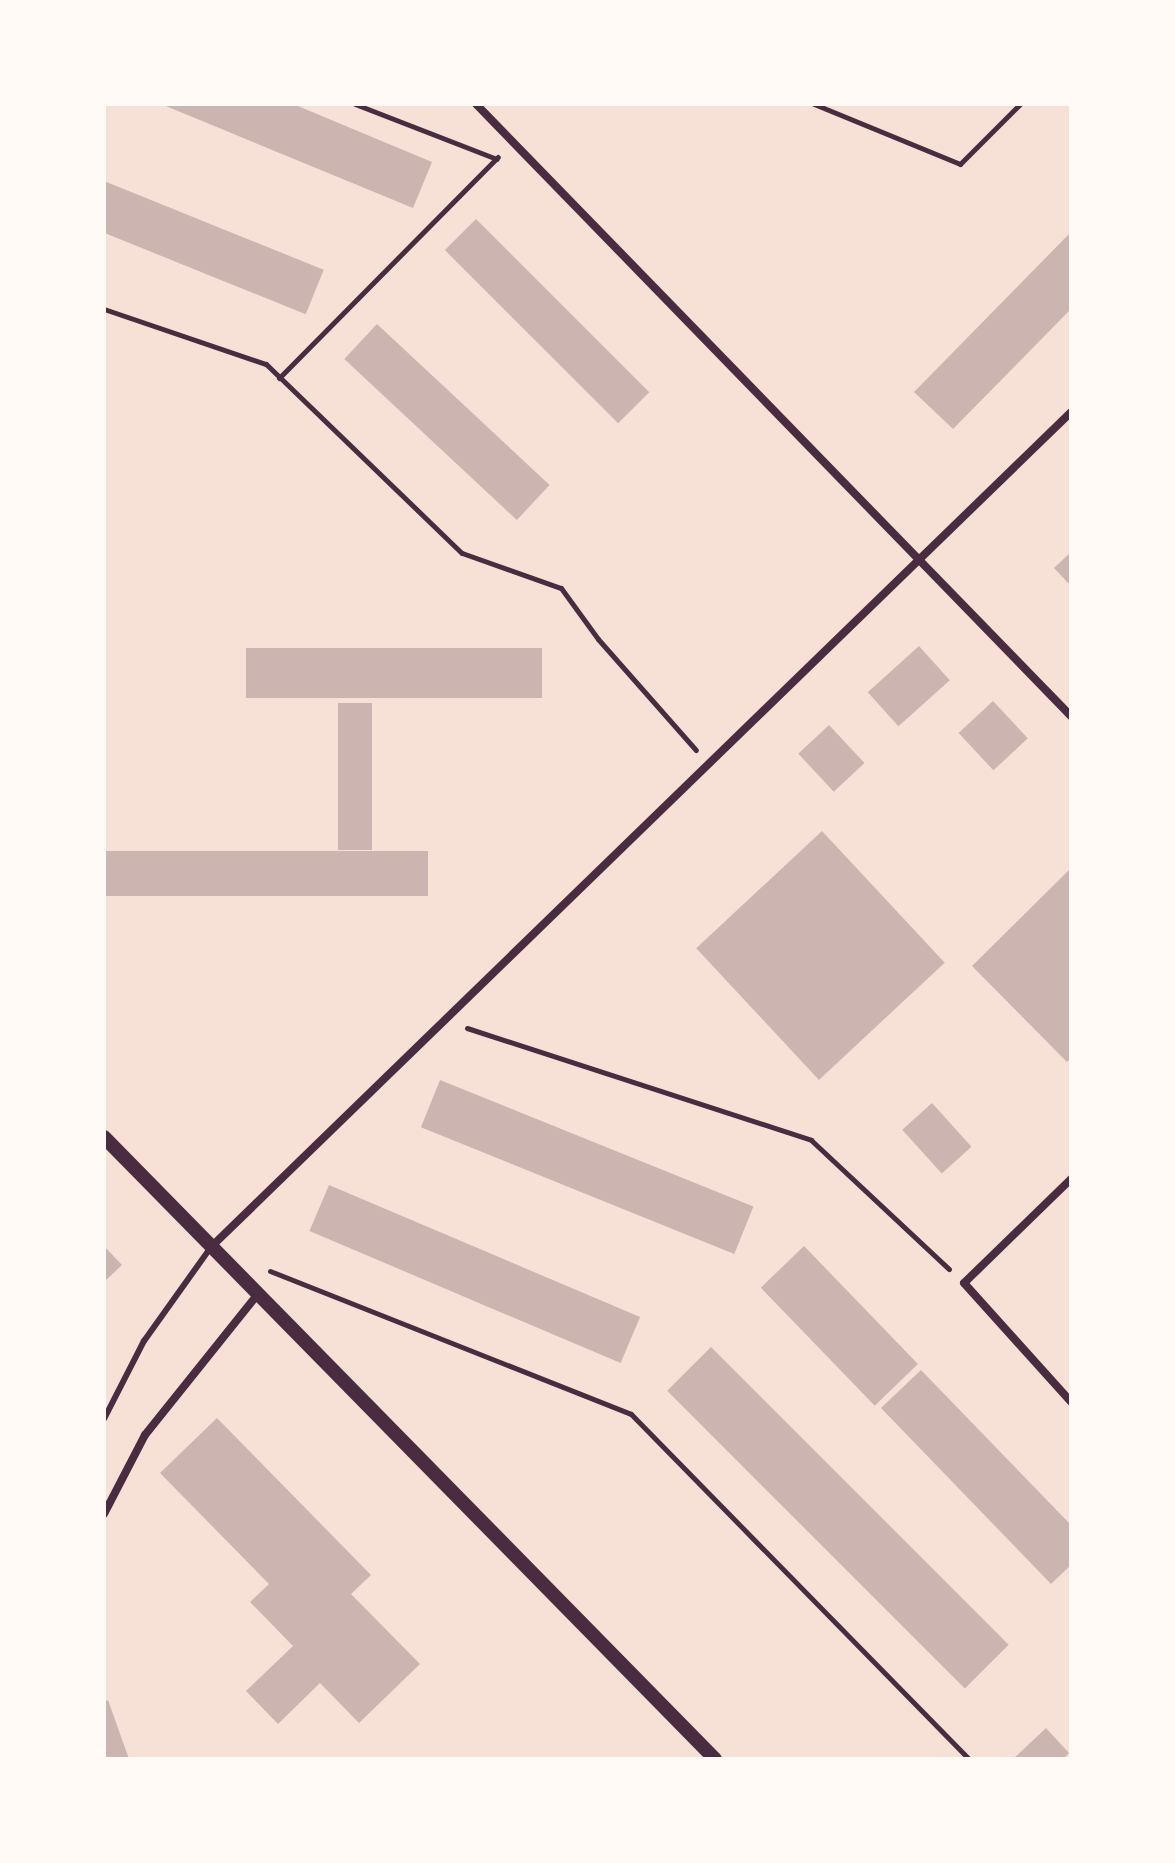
<!DOCTYPE html>
<style>
body{margin:0}
#map{position:relative;width:1175px;height:1863px;overflow:hidden;background:#f7e1d7;font-family:"Noto Serif",serif}
div>[style]{position:absolute}
.building>*{inset:0;background:#ccb4b1;transform-origin:0 0}
.path>*{height:5px;margin:-2.5px;padding:0 2.5px;transform-origin:2.5px;border-radius:2.5px;background:#4a2c40}
.service>*{height:6px;margin:-3px;padding:0 3px;transform-origin:3px;border-radius:3px;background:#4a2c40}
.minor>*{height:8px;margin:-4px;padding:0 4px;transform-origin:4px;border-radius:4px;background:#4a2c40}
.tertiary>*{height:14px;margin:-7px;padding:0 7px;transform-origin:7px;border-radius:7px;background:#4a2c40}
span{translate:-50% -50%;white-space:nowrap;text-align:center;line-height:1.15;-webkit-text-stroke:7px #fffaf5;paint-order:stroke}
.frame{position:absolute;inset:0;border:106px solid #fffaf5;pointer-events:none}
</style>
<div id="map">
<div class="building">
<div style="clip-path:polygon(161px 104px,293px 104px,432px 162px,413px 208px)"></div>
<div style="left:104px;top:181px;width:237px;height:48px;rotate:22deg"></div>
<div style="left:476px;top:219px;width:245px;height:44px;rotate:45deg"></div>
<div style="clip-path:polygon(1071px 232px,1071px 309px,953px 429px,914px 392px)"></div>
<div style="left:377px;top:324px;width:236px;height:48px;rotate:43deg"></div>
<div style="clip-path:polygon(1071px 552px,1071px 586px,1054px 568px)"></div>
<div style="left:919px;top:646px;width:46px;height:69px;rotate:48deg"></div>
<div style="left:542px;top:648px;width:50px;height:296px;rotate:90deg"></div>
<div style="left:993px;top:701px;width:51px;height:47px;rotate:47deg"></div>
<div style="left:338px;top:703px;width:34px;height:147px"></div>
<div style="left:829px;top:725px;width:52px;height:42px;rotate:47deg"></div>
<div style="left:822px;top:831px;width:180px;height:172px;rotate:47deg"></div>
<div style="left:428px;top:851px;width:45px;height:324px;rotate:90deg"></div>
<div style="clip-path:polygon(1071px 868px,1071px 1058px,1067px 1062px,972px 966px)"></div>
<div style="left:440px;top:1080px;width:338px;height:51px;rotate:22deg"></div>
<div style="left:932px;top:1103px;width:59px;height:40px;rotate:48deg"></div>
<div style="left:329px;top:1185px;width:338px;height:50px;rotate:23deg"></div>
<div style="clip-path:polygon(104px 1246px,122px 1265px,104px 1282px)"></div>
<div style="left:804px;top:1246px;width:164px;height:60px;rotate:46deg"></div>
<div style="left:711px;top:1347px;width:421px;height:62px;rotate:45deg"></div>
<div style="clip-path:polygon(921px 1370px,1071px 1525px,1071px 1565px,1051px 1584px,881px 1408px)"></div>
<div style="clip-path:polygon(217px 1418px,371px 1575px,351px 1594px,420px 1664px,359px 1723px,320px 1683px,278px 1724px,246px 1691px,293px 1646px,250px 1602px,269px 1584px,160px 1473px)"></div>
<div style="clip-path:polygon(108px 1700px,129px 1759px,104px 1759px,104px 1702px)"></div>
<div style="clip-path:polygon(1046px 1728px,1069px 1753px,1063px 1759px,1013px 1759px)"></div>
</div>
<div class="path">
<div style="left:355px;top:104px;width:152px;rotate:21.2deg"></div>
<div style="left:814px;top:104px;width:158px;rotate:22.3deg"></div>
<div style="left:960px;top:164px;width:85px;rotate:-45deg"></div>
<div style="left:104px;top:309px;width:171px;rotate:18.8deg"></div>
<div style="left:266px;top:364px;width:272px;rotate:44deg"></div>
<div style="left:462px;top:553px;width:105px;rotate:19.5deg"></div>
<div style="left:561px;top:588px;width:63px;rotate:54deg"></div>
<div style="left:598px;top:639px;width:148px;rotate:48.6deg"></div>
<div style="left:279px;top:378px;width:311px;rotate:-45.3deg"></div>
<div style="left:467px;top:1028px;width:362px;rotate:18deg"></div>
<div style="left:811px;top:1140px;width:189px;rotate:43.1deg"></div>
<div style="left:270px;top:1271px;width:388px;rotate:21.6deg"></div>
<div style="left:631px;top:1414px;width:483px;rotate:45.6deg"></div>
</div>
<div class="service">
<div style="left:104px;top:1419px;width:88px;rotate:-62.9deg"></div>
<div style="left:144px;top:1341px;width:115px;rotate:-54.5deg"></div>
</div>
<div class="minor">
<div style="left:476px;top:104px;width:854px;rotate:45.81deg"></div>
<div style="left:1071px;top:1179px;width:149px;rotate:135.8deg"></div>
<div style="left:964px;top:1283px;width:160px;rotate:48deg"></div>
<div style="left:211px;top:1247px;width:1199px;rotate:-44.15deg"></div>
<div style="left:104px;top:1514px;width:89px;rotate:-62.6deg"></div>
<div style="left:145px;top:1435px;width:179px;rotate:-51.3deg"></div>
</div>
<div class="tertiary">
<div style="left:104px;top:1137px;width:872px;rotate:45.51deg"></div>
</div>
<div class="frame"></div>
</div>
